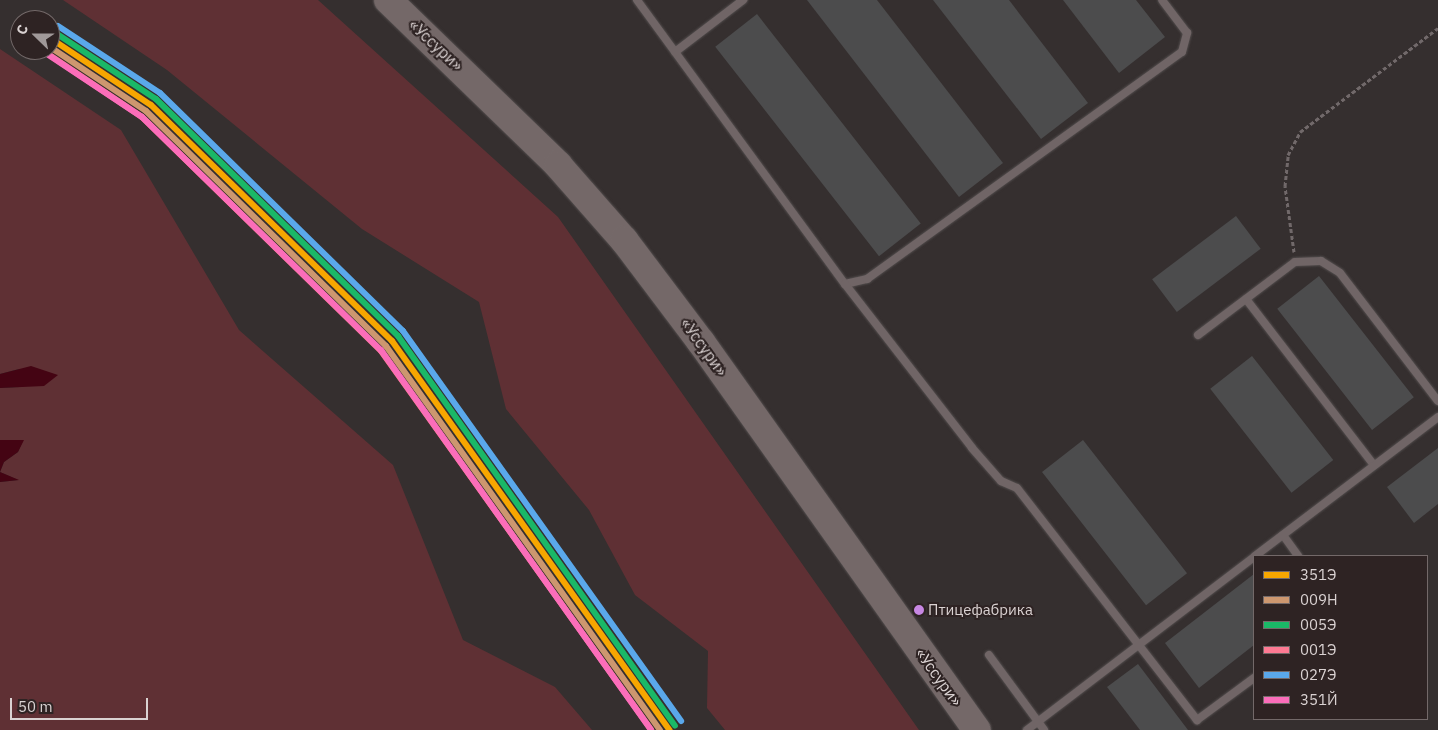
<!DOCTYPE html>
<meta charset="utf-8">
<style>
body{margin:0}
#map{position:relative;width:1438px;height:730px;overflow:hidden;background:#352f2f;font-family:"IBM Plex Sans",sans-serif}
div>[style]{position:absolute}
.green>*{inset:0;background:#5f3034}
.water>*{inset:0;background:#440413}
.building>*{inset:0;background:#4c4c4d;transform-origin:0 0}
.path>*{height:3px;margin-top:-1.5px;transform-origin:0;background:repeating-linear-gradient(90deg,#71696a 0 4px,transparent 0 6.5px)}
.roads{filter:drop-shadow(0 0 1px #524d4d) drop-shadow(0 0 1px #524d4d)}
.service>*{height:8px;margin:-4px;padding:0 4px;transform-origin:4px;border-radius:4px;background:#706566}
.trunk>*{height:28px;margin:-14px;padding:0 14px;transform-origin:14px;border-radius:14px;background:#746868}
.rail-1>*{height:6px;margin:-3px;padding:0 3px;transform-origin:3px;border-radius:3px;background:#f7a600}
.rail-2>*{height:6px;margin:-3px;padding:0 3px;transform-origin:3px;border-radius:3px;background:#cd976f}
.rail-3>*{height:6px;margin:-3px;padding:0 3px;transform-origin:3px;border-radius:3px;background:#1ab867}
.rail-4>*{height:6px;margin:-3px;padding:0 3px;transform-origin:3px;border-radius:3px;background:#fe7a93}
.rail-5>*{height:6px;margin:-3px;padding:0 3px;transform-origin:3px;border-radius:3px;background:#5aa8eb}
.rail-6>*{height:6px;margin:-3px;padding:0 3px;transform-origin:3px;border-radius:3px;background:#fb6dba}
.dots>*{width:14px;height:14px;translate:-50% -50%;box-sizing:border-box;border:2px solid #2e2323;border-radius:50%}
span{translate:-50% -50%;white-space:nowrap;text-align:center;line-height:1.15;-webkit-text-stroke:4px #2e2323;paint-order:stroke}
.bus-label{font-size:15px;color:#dad2d2}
.left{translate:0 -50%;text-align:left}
.street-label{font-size:16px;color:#dad2d2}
.legend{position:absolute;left:1253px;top:555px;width:175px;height:165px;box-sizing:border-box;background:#2e2323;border:1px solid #736969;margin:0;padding:6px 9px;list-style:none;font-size:15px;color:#dad2d2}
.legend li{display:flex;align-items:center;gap:10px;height:25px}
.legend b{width:25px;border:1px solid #736969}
.north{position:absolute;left:10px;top:10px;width:50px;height:50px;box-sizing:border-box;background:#2e2323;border:1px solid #736969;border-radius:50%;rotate:292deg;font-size:14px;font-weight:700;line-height:20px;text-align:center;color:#dad2d2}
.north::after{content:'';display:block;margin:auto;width:18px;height:22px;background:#a09999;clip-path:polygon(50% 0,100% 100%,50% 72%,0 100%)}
.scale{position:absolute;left:10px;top:698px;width:138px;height:22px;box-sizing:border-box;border:2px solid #dad2d2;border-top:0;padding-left:6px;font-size:15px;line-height:18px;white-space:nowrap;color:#dad2d2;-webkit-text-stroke:4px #2e2323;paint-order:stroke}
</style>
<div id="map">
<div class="green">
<div style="clip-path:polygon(63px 0,318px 0,558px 217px,919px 730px,725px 730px,707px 708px,708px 651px,635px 595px,589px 510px,506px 409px,479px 302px,362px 229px,167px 70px)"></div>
<div style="clip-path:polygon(0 49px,121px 130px,239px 330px,393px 465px,463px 640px,555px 687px,592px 730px,0 730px,0 482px,18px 480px,0 472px,4px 462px,18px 452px,23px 440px,0 440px,0 388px,20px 387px,19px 369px,0 374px)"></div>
</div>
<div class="water">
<div style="clip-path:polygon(31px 366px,58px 375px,44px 386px,0 388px,0 374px)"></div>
<div style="clip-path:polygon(0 440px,24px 440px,18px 452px,4px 462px,0 472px,19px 480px,0 482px)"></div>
</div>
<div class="building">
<div style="clip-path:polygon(807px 0,877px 0,1003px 163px,959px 197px)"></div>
<div style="clip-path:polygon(933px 0,1009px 0,1088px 103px,1041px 139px)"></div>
<div style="clip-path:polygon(1063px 0,1136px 0,1165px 37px,1119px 73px)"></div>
<div style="left:757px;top:14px;width:266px;height:53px;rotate:52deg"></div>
<div style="left:1236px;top:216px;width:41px;height:105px;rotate:53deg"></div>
<div style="left:1319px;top:276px;width:154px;height:53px;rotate:52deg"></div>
<div style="left:1252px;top:356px;width:132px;height:53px;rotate:52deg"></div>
<div style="left:1083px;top:440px;width:169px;height:52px;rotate:52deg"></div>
<div style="clip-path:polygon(1438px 448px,1438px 504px,1414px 523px,1387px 487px)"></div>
<div style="clip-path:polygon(1254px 574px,1254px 645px,1199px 688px,1165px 643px)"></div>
<div style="clip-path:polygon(1138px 664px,1188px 730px,1140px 730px,1107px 687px)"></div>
</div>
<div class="path">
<div style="left:1294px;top:252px;width:67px;rotate:-97.8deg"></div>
<div style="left:1285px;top:186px;width:31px;rotate:-84deg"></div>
<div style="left:1288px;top:155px;width:26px;rotate:-62deg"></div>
<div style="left:1300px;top:132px;width:173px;rotate:-37deg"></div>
</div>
<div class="roads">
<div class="service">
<div style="left:637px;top:0;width:352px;rotate:53.8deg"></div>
<div style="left:845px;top:284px;width:23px;rotate:-13deg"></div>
<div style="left:867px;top:279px;width:388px;rotate:-35.8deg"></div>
<div style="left:1182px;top:52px;width:20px;rotate:-75deg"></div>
<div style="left:1187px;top:33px;width:41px;rotate:-127.1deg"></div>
<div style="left:675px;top:52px;width:86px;rotate:-37.4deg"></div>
<div style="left:845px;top:284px;width:207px;rotate:52.2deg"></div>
<div style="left:972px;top:448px;width:44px;rotate:48.7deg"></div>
<div style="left:1001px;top:481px;width:17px;rotate:24deg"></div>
<div style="left:1017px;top:488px;width:294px;rotate:52.2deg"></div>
<div style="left:1197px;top:720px;width:71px;rotate:-36.4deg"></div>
<div style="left:1246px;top:299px;width:210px;rotate:52.4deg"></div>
<div style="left:1198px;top:335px;width:121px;rotate:-37deg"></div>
<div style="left:1295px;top:262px;width:26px;rotate:-2deg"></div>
<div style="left:1321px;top:261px;width:22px;rotate:32deg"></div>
<div style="left:1340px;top:273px;width:161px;rotate:52.6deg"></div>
<div style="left:1283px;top:535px;width:26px;rotate:54deg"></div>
<div style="left:1255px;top:556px;width:230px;rotate:-37.2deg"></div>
<div style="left:989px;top:655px;width:93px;rotate:53.7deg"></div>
<div style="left:1027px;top:730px;width:285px;rotate:-37.3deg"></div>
</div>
<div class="trunk">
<div style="left:388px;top:0;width:237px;rotate:44.1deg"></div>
<div style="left:558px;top:165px;width:100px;rotate:48.7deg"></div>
<div style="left:624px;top:240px;width:128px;rotate:53deg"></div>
<div style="left:701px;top:342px;width:476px;rotate:54.6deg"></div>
</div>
</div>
<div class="rail-1">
<div style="left:50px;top:38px;width:121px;rotate:33.6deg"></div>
<div style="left:151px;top:105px;width:337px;rotate:44.4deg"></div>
<div style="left:392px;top:341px;width:478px;rotate:54.5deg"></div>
</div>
<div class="rail-2">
<div style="left:50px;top:47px;width:115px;rotate:33.7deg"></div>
<div style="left:146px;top:111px;width:336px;rotate:44.4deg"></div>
<div style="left:386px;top:346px;width:472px;rotate:54.5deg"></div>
</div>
<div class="rail-3">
<div style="left:54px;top:32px;width:122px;rotate:33.3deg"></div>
<div style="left:156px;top:99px;width:339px;rotate:44.4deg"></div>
<div style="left:398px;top:336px;width:478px;rotate:54.6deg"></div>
</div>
<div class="rail-4">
<div style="left:42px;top:50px;width:120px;rotate:33.8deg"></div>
<div style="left:142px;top:117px;width:334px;rotate:44.4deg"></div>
<div style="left:381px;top:351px;width:465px;rotate:54.5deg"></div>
</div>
<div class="rail-5">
<div style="left:58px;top:26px;width:122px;rotate:33.3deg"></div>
<div style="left:160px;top:93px;width:340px;rotate:44.4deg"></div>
<div style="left:403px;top:331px;width:479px;rotate:54.5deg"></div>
</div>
<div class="rail-6">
<div style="left:41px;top:50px;width:121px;rotate:33.6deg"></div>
<div style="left:142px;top:117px;width:334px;rotate:44.3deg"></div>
<div style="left:381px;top:350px;width:466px;rotate:54.6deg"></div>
</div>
<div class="dots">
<div style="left:919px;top:610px;background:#c787e3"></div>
</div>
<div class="bus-label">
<span class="left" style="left:928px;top:610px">Птицефабрика</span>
</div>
<div class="street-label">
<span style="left:436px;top:45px;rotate:43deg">«Уссури»</span>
<span style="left:704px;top:347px;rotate:54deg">«Уссури»</span>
<span style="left:939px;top:677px;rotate:54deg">«Уссури»</span>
</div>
<ul class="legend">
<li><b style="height:6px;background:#f7a600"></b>351Э</li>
<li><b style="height:6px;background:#cd976f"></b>009Н</li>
<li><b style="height:6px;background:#1ab867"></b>005Э</li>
<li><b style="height:6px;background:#fe7a93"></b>001Э</li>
<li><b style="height:6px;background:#5aa8eb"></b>027Э</li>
<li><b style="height:6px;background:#fb6dba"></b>351Й</li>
</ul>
<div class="north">С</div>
<div class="scale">50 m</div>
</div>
